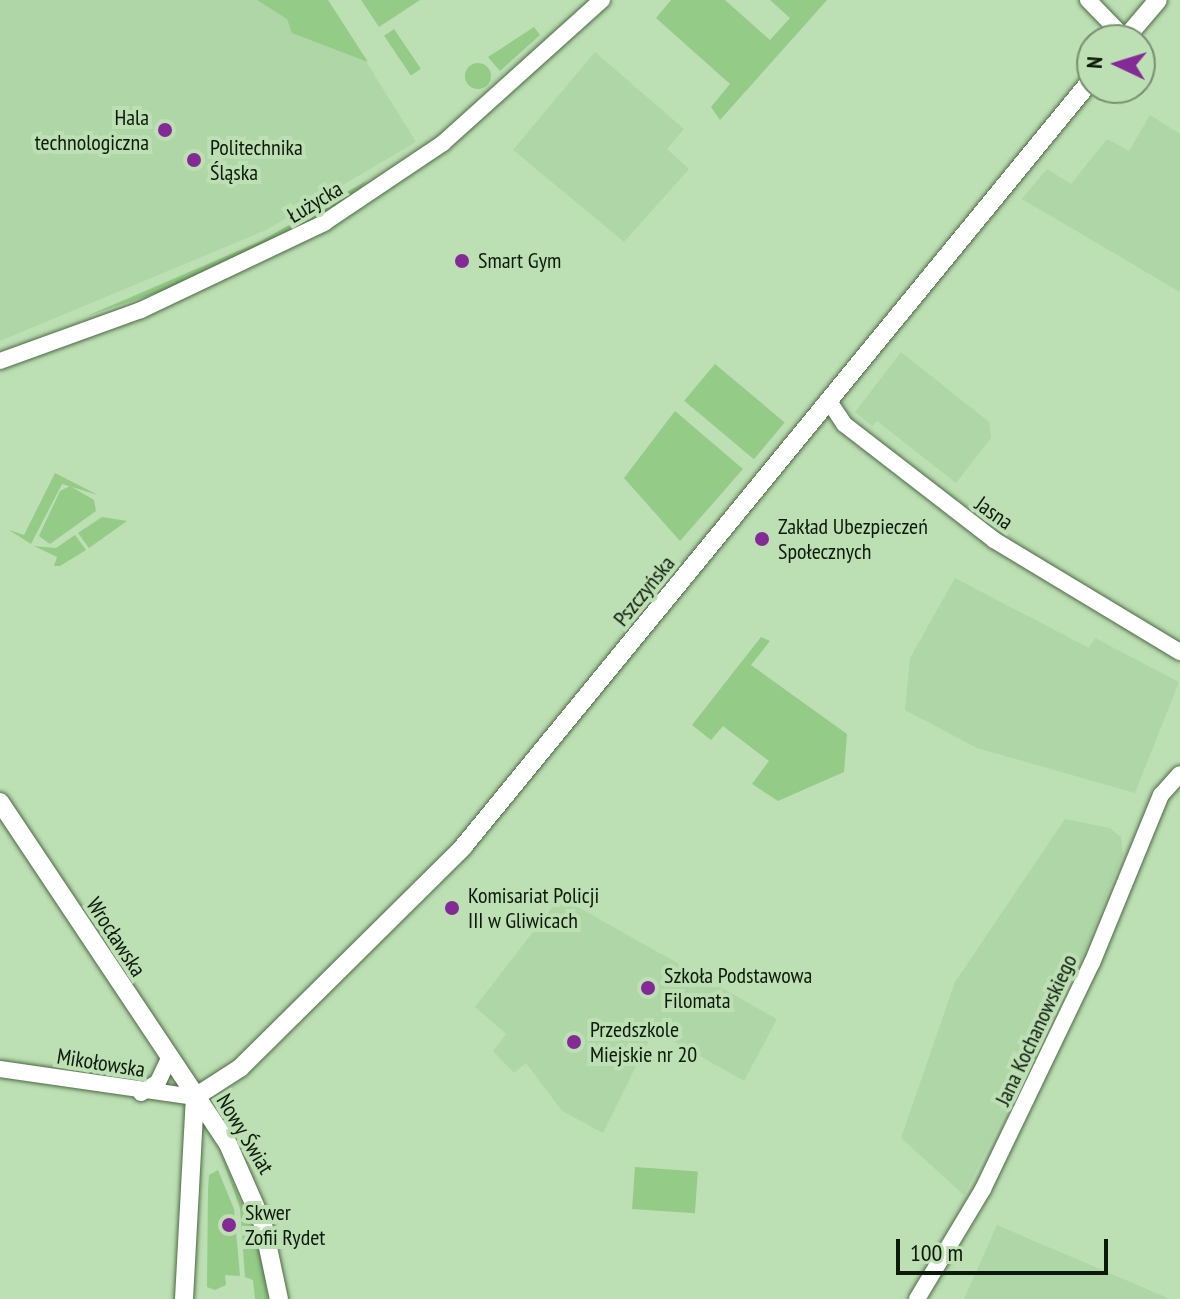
<!DOCTYPE html>
<meta charset="utf-8">
<style>
body{margin:0}
#map{position:relative;width:1180px;height:1299px;overflow:hidden;background:#bddfb4;font-family:"PT Sans Narrow",sans-serif}
div>[style]{position:absolute}
.built>*{inset:0;background:#afd6a6}
.green>*{inset:0;background:#94cb87;transform-origin:0 0}
.round{border-radius:50%}
.roads{filter:drop-shadow(0 0 2px #4c6a44) drop-shadow(0 0 2px #4c6a44)}
.tertiary>*{height:16px;margin:-8px;padding:0 8px;transform-origin:8px;border-radius:8px;background:#fff}
.secondary>*{height:18px;margin:-9px;padding:0 9px;transform-origin:9px;border-radius:9px;background:#fff}
.dots>*{width:22px;height:22px;translate:-50% -50%;box-sizing:border-box;border:4px solid #bddfb4;border-radius:50%}
span{translate:-50% -50%;white-space:nowrap;text-align:center;line-height:1.15;-webkit-text-stroke:8px #bddfb4;paint-order:stroke}
.poi-label{font-size:22px;color:#0d1a0a}
.right{translate:-100% -50%;text-align:right}
.left{translate:0 -50%;text-align:left}
.street-label{font-size:22px;color:#0d1a0a}
.north{position:absolute;left:1076px;top:24px;width:80px;height:80px;box-sizing:border-box;background:#bddfb4;border:2px solid #779070;border-radius:50%;rotate:274deg;font-size:22px;font-weight:700;line-height:32px;text-align:center;color:#0d1a0a}
.north::after{content:'';display:block;margin:auto;width:28px;height:36px;background:#832a97;clip-path:polygon(50% 0,100% 100%,50% 72%,0 100%)}
.scale{position:absolute;left:896px;top:1239px;width:212px;height:36px;box-sizing:border-box;border:4px solid #0d1a0a;border-top:0;padding-left:10px;font-size:24px;line-height:28px;white-space:nowrap;color:#0d1a0a;-webkit-text-stroke:6px #bddfb4;paint-order:stroke}
</style>
<div id="map">
<div class="built">
<div style="clip-path:polygon(0 0,328px 0,416px 142px,266px 230px,0 341px)"></div>
<div style="clip-path:polygon(595px 52px,684px 129px,667px 149px,689px 169px,624px 242px,513px 150px)"></div>
<div style="clip-path:polygon(1150px 115px,1180px 134px,1180px 292px,1022px 199px,1047px 169px,1071px 184px,1107px 139px,1129px 151px)"></div>
<div style="clip-path:polygon(901px 352px,989px 422px,991px 438px,956px 483px,877px 421px,872px 426px,855px 412px)"></div>
<div style="clip-path:polygon(955px 578px,1089px 648px,1095px 638px,1179px 682px,1135px 793px,977px 748px,905px 710px,910px 658px)"></div>
<div style="clip-path:polygon(1065px 819px,1110px 828px,1121px 837px,1123px 854px,1079px 965px,964px 1195px,901px 1138px,955px 982px)"></div>
<div style="clip-path:polygon(560px 897px,777px 1019px,744px 1081px,654px 1030px,603px 1133px,562px 1111px,526px 1063px,514px 1073px,493px 1051px,506px 1034px,475px 1007px)"></div>
<div style="clip-path:polygon(997px 1225px,1170px 1299px,964px 1299px)"></div>
</div>
<div class="green">
<div style="clip-path:polygon(257px 0,328px 0,368px 62px,292px 33px,287px 19px)"></div>
<div style="clip-path:polygon(361px 0,420px 0,379px 27px)"></div>
<div style="clip-path:polygon(671px 0,725px 0,770px 40px,790px 18px,770px 0,827px 0,720px 120px,711px 107px,730px 84px,656px 18px)"></div>
<div style="clip-path:polygon(534px 27px,540px 35px,500px 71px,488px 57px)"></div>
<div style="left:394px;top:29px;width:48px;height:12px;rotate:56deg"></div>
<div class="round" style="left:465px;top:63px;width:26px;height:26px"></div>
<div style="clip-path:polygon(366px 181px,356px 195px,287px 236px,201px 278px,87px 316px,261px 241px)"></div>
<div style="left:715px;top:364px;width:91px;height:48px;rotate:40deg"></div>
<div style="clip-path:polygon(675px 411px,743px 469px,680px 541px,624px 478px)"></div>
<div style="clip-path:polygon(55px 473px,98px 495px,62px 484px,31px 544px,9px 530px,24px 535px)"></div>
<div style="clip-path:polygon(70px 486px,94px 500px,96px 511px,50px 544px,39px 536px,60px 491px)"></div>
<div style="clip-path:polygon(102px 517px,127px 521px,89px 548px,78px 533px)"></div>
<div style="clip-path:polygon(75px 535px,86px 550px,60px 566px,54px 566px,57px 557px,34px 546px,56px 548px)"></div>
<div style="clip-path:polygon(761px 637px,770px 641px,751px 665px,847px 734px,844px 772px,778px 801px,752px 784px,769px 761px,723px 726px,711px 740px,692px 725px)"></div>
<div style="clip-path:polygon(218px 1147px,260px 1248px,268px 1299px,255px 1299px,253px 1280px,245px 1277px,240px 1208px)"></div>
<div style="left:635px;top:1167px;width:63px;height:42px;rotate:4deg"></div>
<div style="clip-path:polygon(218px 1170px,234px 1209px,240px 1276px,225px 1275px,226px 1285px,215px 1290px,207px 1287px,208px 1189px,209px 1175px)"></div>
</div>
<div class="roads">
<div class="tertiary">
<div style="left:1088px;top:0;width:53px;rotate:45.8deg"></div>
<div style="left:0;top:361px;width:150px;rotate:-19.9deg"></div>
<div style="left:141px;top:310px;width:203px;rotate:-25.4deg"></div>
<div style="left:324px;top:223px;width:143px;rotate:-33.9deg"></div>
<div style="left:443px;top:143px;width:214px;rotate:-42deg"></div>
<div style="left:828px;top:400px;width:29px;rotate:56deg"></div>
<div style="left:844px;top:424px;width:190px;rotate:37.7deg"></div>
<div style="left:994px;top:540px;width:217px;rotate:31.1deg"></div>
<div style="left:0;top:1069px;width:197px;rotate:8.2deg"></div>
<div style="left:141px;top:1093px;width:20px;rotate:-33deg"></div>
<div style="left:158px;top:1082px;width:23px;rotate:-65deg"></div>
<div style="left:917px;top:1299px;width:128px;rotate:-59deg"></div>
<div style="left:983px;top:1189px;width:251px;rotate:-64.3deg"></div>
<div style="left:1092px;top:963px;width:182px;rotate:-67.7deg"></div>
<div style="left:1161px;top:795px;width:28px;rotate:-48deg"></div>
</div>
<div class="secondary">
<div style="left:1124px;top:40px;width:52px;rotate:-49.6deg"></div>
<div style="left:0;top:802px;width:411px;rotate:56.3deg"></div>
<div style="left:228px;top:1144px;width:87px;rotate:66.4deg"></div>
<div style="left:263px;top:1224px;width:77px;rotate:78deg"></div>
<div style="left:195px;top:1097px;width:54px;rotate:-32.8deg"></div>
<div style="left:240px;top:1068px;width:314px;rotate:-44.7deg"></div>
<div style="left:463px;top:847px;width:993px;rotate:-50.68deg"></div>
<div style="left:184px;top:1299px;width:202px;rotate:-86.9deg"></div>
</div>
</div>
<div class="dots">
<div style="left:165px;top:130px;background:#832a97"></div>
<div style="left:194px;top:160px;background:#832a97"></div>
<div style="left:462px;top:261px;background:#832a97"></div>
<div style="left:762px;top:539px;background:#832a97"></div>
<div style="left:452px;top:908px;background:#832a97"></div>
<div style="left:648px;top:988px;background:#832a97"></div>
<div style="left:574px;top:1042px;background:#832a97"></div>
<div style="left:229px;top:1225px;background:#832a97"></div>
</div>
<div class="poi-label">
<span class="right" style="left:149px;top:130px">Hala<br>technologiczna</span>
<span class="left" style="left:210px;top:160px">Politechnika<br>Śląska</span>
<span class="left" style="left:478px;top:261px">Smart Gym</span>
<span class="left" style="left:778px;top:539px">Zakład Ubezpieczeń<br>Społecznych</span>
<span class="left" style="left:468px;top:908px">Komisariat Policji<br>III w Gliwicach</span>
<span class="left" style="left:664px;top:988px">Szkoła Podstawowa<br>Filomata</span>
<span class="left" style="left:590px;top:1042px">Przedszkole<br>Miejskie nr 20</span>
<span class="left" style="left:245px;top:1225px">Skwer<br>Zofii Rydet</span>
</div>
<div class="street-label">
<span style="left:315px;top:202px;rotate:-31deg">Łużycka</span>
<span style="left:994px;top:513px;rotate:35deg">Jasna</span>
<span style="left:644px;top:591px;rotate:-51deg">Pszczyńska</span>
<span style="left:116px;top:937px;rotate:57deg">Wrocławska</span>
<span style="left:1036px;top:1030px;rotate:-65deg">Jana Kochanowskiego</span>
<span style="left:101px;top:1063px;rotate:9deg">Mikołowska</span>
<span style="left:245px;top:1134px;rotate:59deg">Nowy Świat</span>
</div>
<div class="north">N</div>
<div class="scale">100 m</div>
</div>
